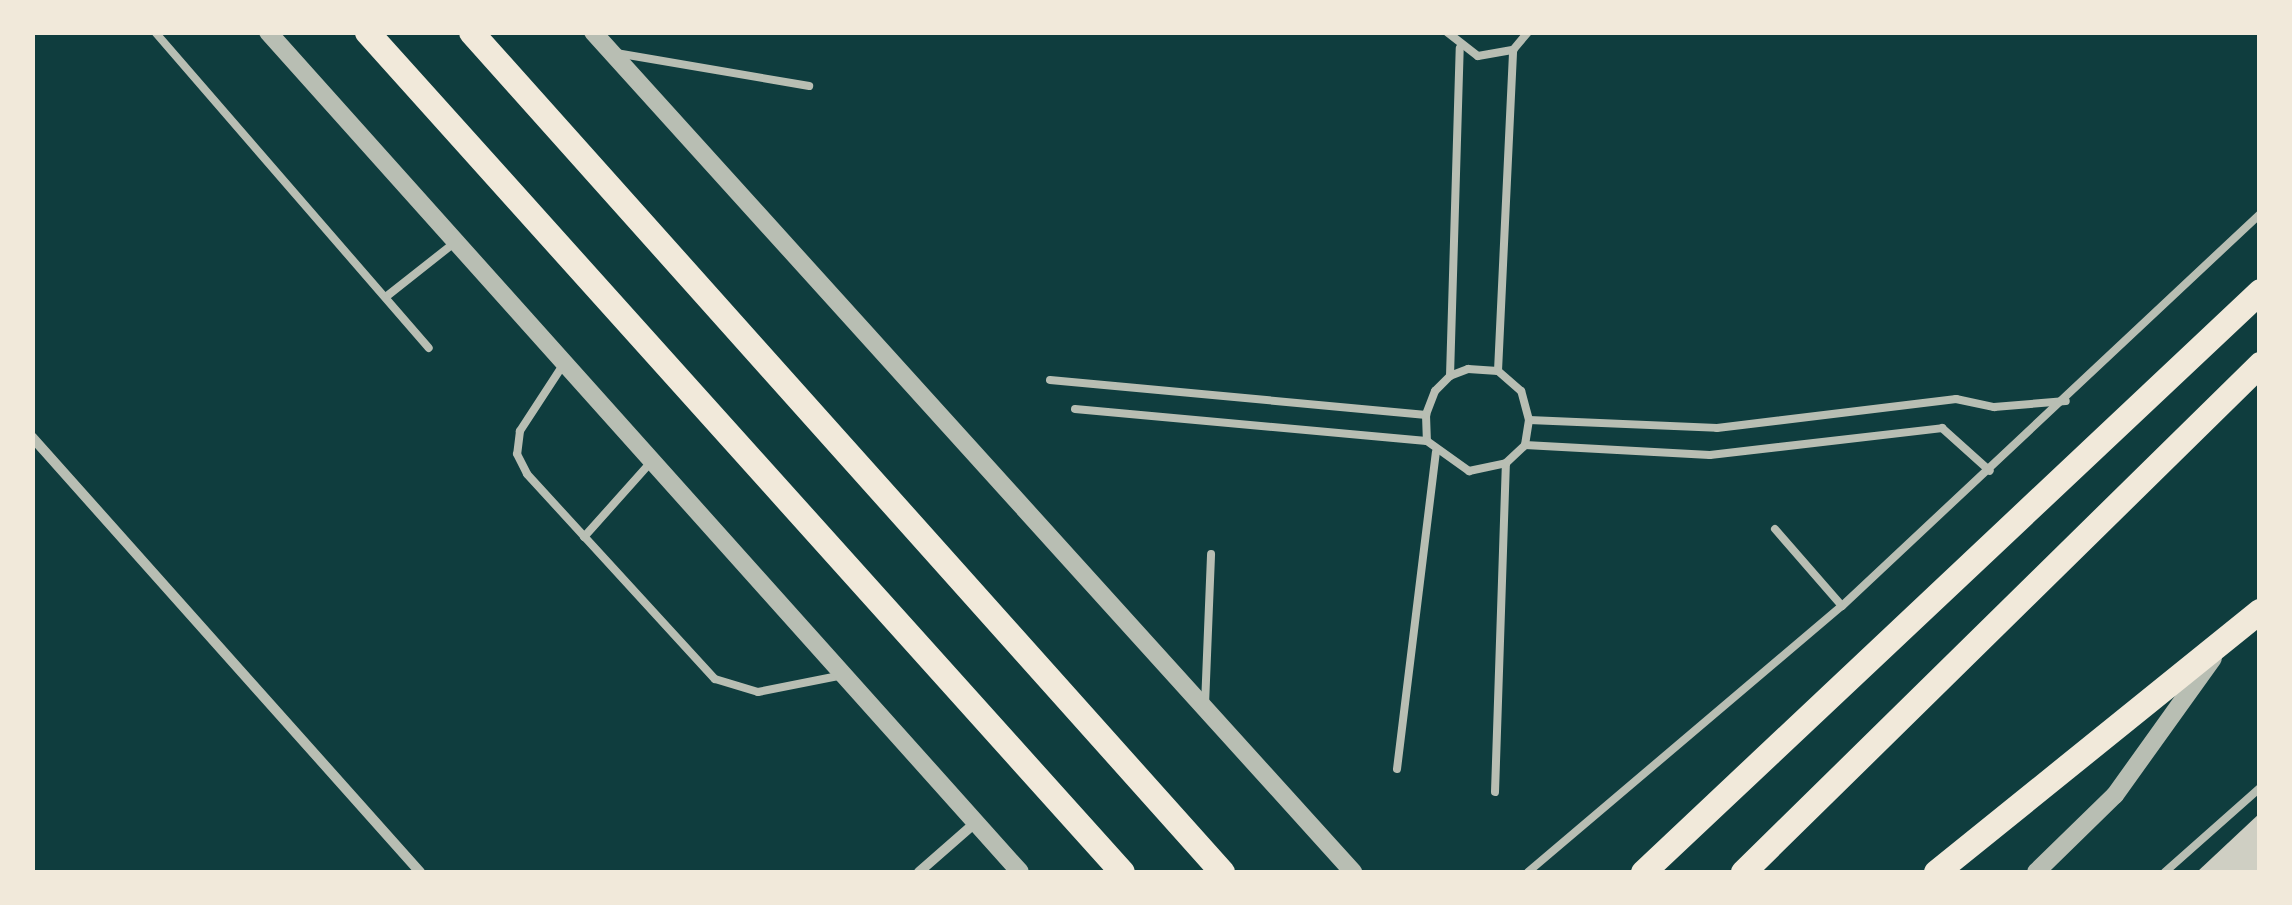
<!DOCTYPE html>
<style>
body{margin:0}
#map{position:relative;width:2292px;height:905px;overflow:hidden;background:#0f3d3e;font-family:"Alegreya Sans",sans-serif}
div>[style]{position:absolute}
.building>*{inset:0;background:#cfcfc3}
.service>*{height:8px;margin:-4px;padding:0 4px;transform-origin:4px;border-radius:4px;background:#b8beb3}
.minor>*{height:10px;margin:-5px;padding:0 5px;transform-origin:5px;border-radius:5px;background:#b8beb3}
.tertiary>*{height:18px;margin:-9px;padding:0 9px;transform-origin:9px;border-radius:9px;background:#b8beb3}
.primary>*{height:25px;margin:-12.5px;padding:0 12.5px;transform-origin:12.5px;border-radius:12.5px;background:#f1e9da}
span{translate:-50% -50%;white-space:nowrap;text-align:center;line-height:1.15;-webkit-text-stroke:10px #f1e9da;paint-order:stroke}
.frame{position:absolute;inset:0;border:35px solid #f1e9da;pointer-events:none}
</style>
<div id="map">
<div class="building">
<div style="clip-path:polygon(2260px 813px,2260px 872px,2197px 872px)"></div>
</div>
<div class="service">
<div style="left:155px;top:32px;width:418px;rotate:49.1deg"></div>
<div style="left:1447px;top:32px;width:39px;rotate:38deg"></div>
<div style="left:1478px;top:56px;width:36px;rotate:-10deg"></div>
<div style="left:1513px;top:50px;width:23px;rotate:-50deg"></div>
<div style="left:616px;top:53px;width:196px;rotate:9.7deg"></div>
<div style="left:387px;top:296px;width:85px;rotate:-38.3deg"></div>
<div style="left:563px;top:365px;width:79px;rotate:123.1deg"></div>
<div style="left:520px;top:431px;width:23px;rotate:97deg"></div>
<div style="left:517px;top:454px;width:22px;rotate:63deg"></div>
<div style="left:527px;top:474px;width:278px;rotate:47.5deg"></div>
<div style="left:715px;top:679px;width:45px;rotate:16.8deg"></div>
<div style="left:758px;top:692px;width:87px;rotate:-11.3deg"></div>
<div style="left:1498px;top:371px;width:321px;rotate:-87.3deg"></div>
<div style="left:1450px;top:376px;width:328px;rotate:-88.3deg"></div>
<div style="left:1050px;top:380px;width:378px;rotate:5.3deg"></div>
<div style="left:1075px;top:409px;width:353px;rotate:5.2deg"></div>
<div style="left:1529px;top:420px;width:188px;rotate:2.4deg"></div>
<div style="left:1717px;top:428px;width:241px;rotate:-6.9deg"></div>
<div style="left:1956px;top:399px;width:39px;rotate:12deg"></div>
<div style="left:1994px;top:407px;width:72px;rotate:-4.8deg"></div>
<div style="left:1525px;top:445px;width:185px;rotate:3.1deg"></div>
<div style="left:1710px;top:455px;width:234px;rotate:-6.6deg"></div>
<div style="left:1942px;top:428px;width:64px;rotate:41.9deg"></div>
<div style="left:1775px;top:529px;width:102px;rotate:49deg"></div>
<div style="left:584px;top:537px;width:101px;rotate:-48.2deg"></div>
<div style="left:1205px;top:705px;width:151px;rotate:-87.7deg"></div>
<div style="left:1397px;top:769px;width:319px;rotate:-83deg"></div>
<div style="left:1495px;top:792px;width:329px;rotate:-88.1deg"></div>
<div style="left:1506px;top:463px;width:26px;rotate:-43deg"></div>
<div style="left:1525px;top:445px;width:25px;rotate:-81deg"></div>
<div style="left:1529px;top:420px;width:30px;rotate:-105deg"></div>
<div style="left:1521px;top:391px;width:30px;rotate:-139deg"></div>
<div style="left:1498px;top:371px;width:30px;rotate:-176deg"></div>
<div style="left:1468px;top:369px;width:19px;rotate:159deg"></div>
<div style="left:1450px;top:376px;width:21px;rotate:135deg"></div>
<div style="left:1435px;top:391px;width:26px;rotate:111deg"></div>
<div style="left:1426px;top:415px;width:26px;rotate:88deg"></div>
<div style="left:1427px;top:441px;width:52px;rotate:35.5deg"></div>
<div style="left:1469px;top:471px;width:38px;rotate:-12deg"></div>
<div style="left:1528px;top:872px;width:412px;rotate:-40.3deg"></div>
<div style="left:1842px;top:606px;width:573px;rotate:-43.16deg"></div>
<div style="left:2165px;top:872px;width:127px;rotate:-41.5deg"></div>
</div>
<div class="minor">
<div style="left:32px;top:437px;width:583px;rotate:48.27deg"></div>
<div style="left:919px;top:872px;width:74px;rotate:-41.2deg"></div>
</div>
<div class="tertiary">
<div style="left:268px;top:32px;width:1127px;rotate:48.16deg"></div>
<div style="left:593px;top:32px;width:1133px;rotate:47.86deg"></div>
<div style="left:2036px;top:872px;width:110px;rotate:-44.3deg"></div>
<div style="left:2115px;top:795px;width:168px;rotate:-54.4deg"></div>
</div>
<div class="primary">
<div style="left:367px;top:32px;width:1129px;rotate:48.05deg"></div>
<div style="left:471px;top:32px;width:1127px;rotate:48.2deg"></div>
<div style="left:1643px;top:872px;width:847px;rotate:-43.28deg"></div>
<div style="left:1743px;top:872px;width:725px;rotate:-44.5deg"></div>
<div style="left:1936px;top:872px;width:416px;rotate:-38.9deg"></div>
</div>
<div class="frame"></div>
</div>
